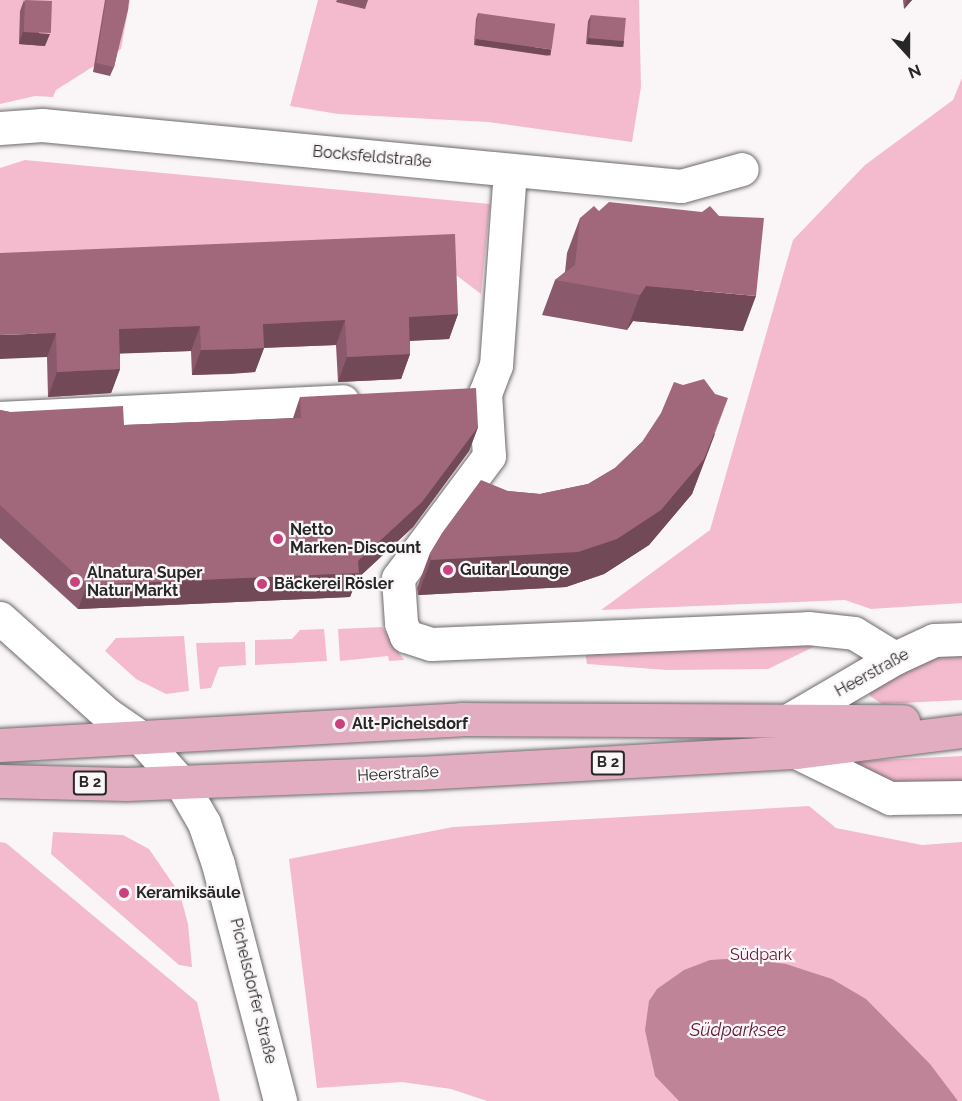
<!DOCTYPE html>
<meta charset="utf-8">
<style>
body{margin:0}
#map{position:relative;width:962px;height:1101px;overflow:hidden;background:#faf6f8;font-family:Raleway,sans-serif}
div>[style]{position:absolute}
.green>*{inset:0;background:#f4bbce}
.water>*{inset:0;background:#bf8498}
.roads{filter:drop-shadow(0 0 2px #6e6a6b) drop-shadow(0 0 2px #6e6a6b)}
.minor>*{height:33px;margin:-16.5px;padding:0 16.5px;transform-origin:16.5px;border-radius:16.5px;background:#fff}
.major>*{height:33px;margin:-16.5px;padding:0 16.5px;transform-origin:16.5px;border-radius:16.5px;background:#e2adc0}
.wall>*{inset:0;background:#8a596b}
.shaded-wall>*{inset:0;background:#714957;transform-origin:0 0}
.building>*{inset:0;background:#a1687c;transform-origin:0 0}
.dots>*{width:16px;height:16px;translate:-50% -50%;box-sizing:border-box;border:3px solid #faf6f8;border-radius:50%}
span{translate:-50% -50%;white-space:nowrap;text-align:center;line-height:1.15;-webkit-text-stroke:4.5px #faf6f8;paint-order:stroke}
.shield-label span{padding:2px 4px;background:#faf6f8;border:2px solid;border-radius:4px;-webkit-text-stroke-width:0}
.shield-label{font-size:15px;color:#282727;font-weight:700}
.street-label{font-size:16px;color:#282727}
.poi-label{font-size:16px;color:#282727;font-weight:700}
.left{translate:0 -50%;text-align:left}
.park-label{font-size:16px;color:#5f1737}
.water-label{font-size:18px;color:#5f1837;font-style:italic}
.north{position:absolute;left:878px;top:24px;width:60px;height:60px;-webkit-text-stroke:4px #faf6f8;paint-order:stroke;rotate:159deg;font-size:16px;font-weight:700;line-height:24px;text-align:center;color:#282727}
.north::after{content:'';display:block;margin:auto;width:21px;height:27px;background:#282727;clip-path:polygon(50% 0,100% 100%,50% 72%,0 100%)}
</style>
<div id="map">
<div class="green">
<div style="clip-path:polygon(0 0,130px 0,121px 49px,56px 90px,53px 97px,35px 96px,0 104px)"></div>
<div style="clip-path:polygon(318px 0,639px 0,641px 87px,632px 142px,488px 122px,338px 114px,290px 106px)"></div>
<div style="clip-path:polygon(962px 78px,962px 603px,871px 609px,845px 600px,601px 610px,710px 530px,793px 240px,865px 165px,953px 100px)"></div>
<div style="clip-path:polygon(25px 160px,490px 204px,481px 294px,456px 275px,0 277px,0 168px)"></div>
<div style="clip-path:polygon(382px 627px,404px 660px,389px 661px,388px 656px,340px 661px,338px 629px)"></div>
<div style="clip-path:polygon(324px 629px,327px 661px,255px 665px,255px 640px,292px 639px,300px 630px)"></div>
<div style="clip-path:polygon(184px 636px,189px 691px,166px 694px,136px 679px,105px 651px,116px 638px)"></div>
<div style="clip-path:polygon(836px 636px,768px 669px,667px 670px,587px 664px,584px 646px)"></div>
<div style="clip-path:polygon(245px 642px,246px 665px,219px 667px,211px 688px,200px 689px,196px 643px)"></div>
<div style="clip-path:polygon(962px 651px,962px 700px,882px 704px,870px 696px,869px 689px,933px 652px)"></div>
<div style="clip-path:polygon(962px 756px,962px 782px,908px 784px,886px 781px,857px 767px,859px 761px)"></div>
<div style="clip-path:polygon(809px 806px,836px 828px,922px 845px,962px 842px,962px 1101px,487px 1101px,451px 1089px,402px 1082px,317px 1088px,289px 859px,453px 827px)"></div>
<div style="clip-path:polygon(53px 832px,123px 835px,149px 849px,180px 894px,188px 924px,192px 967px,179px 965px,51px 854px)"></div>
<div style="clip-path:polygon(0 842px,6px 843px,197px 1002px,220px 1101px,0 1101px)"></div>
</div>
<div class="water">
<div style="clip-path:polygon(742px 958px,786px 964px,832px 979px,866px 999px,930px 1064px,958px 1101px,679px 1101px,655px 1076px,645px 1030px,649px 1001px,657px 989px,684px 970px,710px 960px)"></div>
</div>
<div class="roads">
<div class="minor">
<div style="left:0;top:128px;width:42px;rotate:-4.1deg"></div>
<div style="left:42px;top:125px;width:642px;rotate:5.45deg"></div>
<div style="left:681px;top:186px;width:63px;rotate:-15.6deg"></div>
<div style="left:510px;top:170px;width:196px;rotate:94.1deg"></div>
<div style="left:496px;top:365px;width:30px;rotate:111deg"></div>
<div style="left:485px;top:393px;width:63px;rotate:86.4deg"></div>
<div style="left:489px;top:456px;width:152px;rotate:126.7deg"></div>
<div style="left:398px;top:578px;width:45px;rotate:86.2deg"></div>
<div style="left:401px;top:623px;width:14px;rotate:69deg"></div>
<div style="left:406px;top:636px;width:26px;rotate:18deg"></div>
<div style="left:431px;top:644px;width:377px;rotate:-2.4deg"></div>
<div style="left:808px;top:628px;width:46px;rotate:6.2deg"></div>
<div style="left:854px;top:633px;width:48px;rotate:31.4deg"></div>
<div style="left:0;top:418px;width:343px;rotate:-2.8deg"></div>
<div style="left:0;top:618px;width:144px;rotate:41.9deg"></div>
<div style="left:107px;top:714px;width:40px;rotate:34.9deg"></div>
<div style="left:140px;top:737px;width:62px;rotate:48.3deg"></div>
<div style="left:181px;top:783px;width:46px;rotate:60.1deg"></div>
<div style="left:204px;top:823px;width:43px;rotate:71.1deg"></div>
<div style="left:218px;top:864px;width:245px;rotate:75.3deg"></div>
<div style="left:787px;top:721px;width:125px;rotate:-30.3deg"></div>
<div style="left:895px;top:658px;width:43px;rotate:-24.8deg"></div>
<div style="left:934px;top:640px;width:28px;rotate:-2deg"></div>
<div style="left:796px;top:752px;width:105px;rotate:26.1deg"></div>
<div style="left:890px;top:798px;width:72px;rotate:-0.8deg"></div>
</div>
<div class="major">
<div style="left:0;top:745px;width:462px;rotate:-3.2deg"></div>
<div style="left:461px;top:719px;width:442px;rotate:0.3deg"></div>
<div style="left:0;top:781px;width:126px;rotate:1.4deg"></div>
<div style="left:126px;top:784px;width:293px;rotate:-2.2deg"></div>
<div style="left:419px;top:773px;width:378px;rotate:-3.2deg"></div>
<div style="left:796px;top:752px;width:167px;rotate:-7.2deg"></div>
</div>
</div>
<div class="wall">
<div style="clip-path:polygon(24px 0,45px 46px,19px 44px,20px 11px)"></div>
<div style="clip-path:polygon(105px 0,129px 0,114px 67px,110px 76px,93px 72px)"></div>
<div style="clip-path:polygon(337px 0,368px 0,365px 9px,336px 2px)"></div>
<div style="clip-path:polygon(903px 0,912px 0,904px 9px)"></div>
<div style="clip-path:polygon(478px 13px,549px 56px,474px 45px,476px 19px)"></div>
<div style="clip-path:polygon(591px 15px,624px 41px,622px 47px,586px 44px,588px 21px)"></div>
<div style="clip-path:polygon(599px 211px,743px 331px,633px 321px,627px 330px,542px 315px,555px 280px,565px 272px,567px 253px,580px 218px)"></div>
<div style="clip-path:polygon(0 253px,458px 314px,449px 339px,410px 341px,410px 354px,401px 379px,338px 382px,336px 345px,264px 348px,255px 372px,232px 374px,192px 375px,191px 351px,120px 353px,120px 369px,111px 393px,48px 397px,47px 357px)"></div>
<div style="clip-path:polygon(300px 397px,478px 427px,469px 451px,413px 527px,357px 579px,350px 597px,78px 609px,0 538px,0 410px,10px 412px,124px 425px,293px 418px)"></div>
<div style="clip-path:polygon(715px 434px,692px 494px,649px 545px,604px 574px,566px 587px,418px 595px,417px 588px,430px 553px,508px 491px,540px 494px,588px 484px,615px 468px,642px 442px)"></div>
</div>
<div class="shaded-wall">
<div style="clip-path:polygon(907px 0,912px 0,904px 9px)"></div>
<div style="clip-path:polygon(23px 32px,50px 34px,45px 46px,19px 44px)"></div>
<div style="left:588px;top:38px;width:36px;height:6px;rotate:5deg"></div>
<div style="left:476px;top:39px;width:76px;height:6px;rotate:8deg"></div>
<div style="clip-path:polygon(646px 286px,756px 296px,743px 331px,633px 321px,627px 330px,640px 295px)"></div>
<div style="clip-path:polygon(458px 314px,449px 339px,400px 341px,409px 317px)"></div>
<div style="clip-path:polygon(345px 320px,336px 345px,254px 348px,263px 324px)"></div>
<div style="clip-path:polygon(200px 326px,191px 351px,110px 354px,119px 329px)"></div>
<div style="clip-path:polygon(56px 333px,47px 357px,0 359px,0 335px)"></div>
<div style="clip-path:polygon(264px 348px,255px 372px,192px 375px,201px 350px)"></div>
<div style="clip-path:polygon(410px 354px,401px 379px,338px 382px,347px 357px)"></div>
<div style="clip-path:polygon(120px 369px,111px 393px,48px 397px,57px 372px)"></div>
<div style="clip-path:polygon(728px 398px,692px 494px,649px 545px,604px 574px,566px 587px,418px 595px,431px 560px,704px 459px)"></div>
<div style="clip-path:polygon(478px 427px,469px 451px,413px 527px,357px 579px,350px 597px,78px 609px,87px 585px)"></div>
</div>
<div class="building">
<div style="left:25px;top:0;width:27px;height:32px;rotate:2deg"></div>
<div style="clip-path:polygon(106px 0,129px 0,128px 10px,114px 67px,96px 63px)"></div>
<div style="left:478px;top:13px;width:78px;height:26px;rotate:8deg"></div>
<div style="left:591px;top:15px;width:35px;height:23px;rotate:5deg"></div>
<div style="clip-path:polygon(609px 202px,702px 212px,710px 206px,719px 216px,764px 218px,756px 296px,646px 286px,640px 295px,555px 280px,575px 265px,580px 218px,594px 206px,599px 211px)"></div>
<div style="clip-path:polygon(455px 234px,458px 314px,409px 317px,410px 354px,347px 357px,345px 320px,263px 324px,264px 348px,241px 349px,201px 350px,200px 326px,119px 329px,120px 369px,57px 372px,56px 333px,0 335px,0 253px)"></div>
<div style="clip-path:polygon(704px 379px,715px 394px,728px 398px,704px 459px,661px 510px,617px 539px,578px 552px,431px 560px,430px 553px,442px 533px,481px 480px,508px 491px,540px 494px,588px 484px,615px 468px,642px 442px,661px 413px,674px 382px,683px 385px)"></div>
<div style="clip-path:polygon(476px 388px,478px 427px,422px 502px,358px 561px,359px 573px,87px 585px,0 505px,0 410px,10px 412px,123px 406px,124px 425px,301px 418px,300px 397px)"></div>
</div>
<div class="dots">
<div style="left:278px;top:539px;background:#ca427d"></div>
<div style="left:448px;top:570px;background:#ca427d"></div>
<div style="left:75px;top:582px;background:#ca427d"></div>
<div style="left:262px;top:584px;background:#ca427d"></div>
<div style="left:340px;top:724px;background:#ca427d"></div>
<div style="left:124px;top:893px;background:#ca427d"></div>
</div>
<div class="shield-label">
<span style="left:608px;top:763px">B 2</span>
<span style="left:90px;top:783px">B 2</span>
</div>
<div class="street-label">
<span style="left:372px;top:157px;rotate:5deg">Bocksfeldstraße</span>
<span style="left:872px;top:673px;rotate:-29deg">Heerstraße</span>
<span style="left:398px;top:774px;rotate:-3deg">Heerstraße</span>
<span style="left:253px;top:991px;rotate:76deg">Pichelsdorfer Straße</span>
</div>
<div class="poi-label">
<span class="left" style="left:290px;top:539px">Netto<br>Marken-Discount</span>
<span class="left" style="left:460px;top:570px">Guitar Lounge</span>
<span class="left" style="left:87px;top:582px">Alnatura Super<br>Natur Markt</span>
<span class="left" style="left:274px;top:584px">Bäckerei Rösler</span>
<span class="left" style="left:352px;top:724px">Alt-Pichelsdorf</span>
<span class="left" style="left:136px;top:893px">Keramiksäule</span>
</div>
<div class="park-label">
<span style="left:761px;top:955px">Südpark</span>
</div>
<div class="water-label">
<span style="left:738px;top:1030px">Südparksee</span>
</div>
<div class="north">N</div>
</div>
